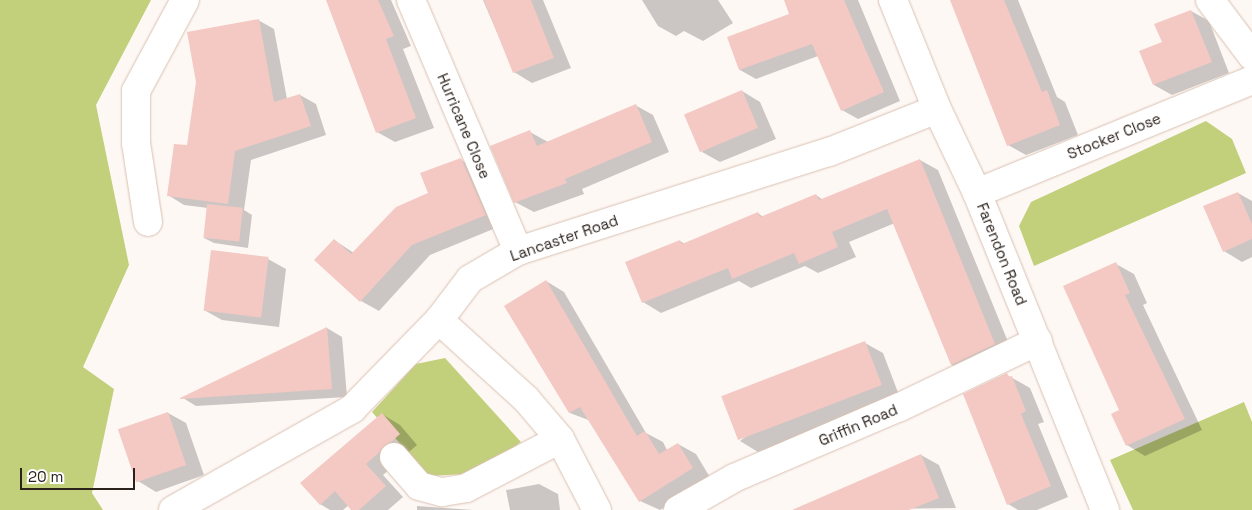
<!DOCTYPE html>
<style>
body{margin:0}
#map{position:relative;width:1252px;height:510px;overflow:hidden;background:#fef8f5;font-family:"Space Grotesk",sans-serif}
div>[style]{position:absolute}
.green>*{inset:0;background:#c2cf7b}
.shadow>*{inset:0;background:#0003}
.building>*{inset:0;background:#f4c8c3;transform-origin:0 0}
.roads{filter:drop-shadow(0 0 1px #d9c1b1) drop-shadow(0 0 1px #d9c1b1)}
.minor>*{height:28px;margin:-14px;padding:0 14px;transform-origin:14px;border-radius:14px;background:#fff}
span{translate:-50% -50%;white-space:nowrap;text-align:center;line-height:1.15;-webkit-text-stroke:4px #fff;paint-order:stroke}
.street-label{font-size:15px;color:#2b221c}
.scale{position:absolute;left:20px;top:468px;width:115px;height:22px;box-sizing:border-box;border:2px solid #2b221c;border-top:0;padding-left:6px;font-size:15px;line-height:18px;white-space:nowrap;color:#2b221c;-webkit-text-stroke:4px #fff;paint-order:stroke}
</style>
<div id="map">
<div class="green">
<div style="clip-path:polygon(0 0,151px 0,96px 105px,129px 265px,83px 367px,114px 389px,92px 493px,103px 510px,0 510px)"></div>
<div style="clip-path:polygon(1206px 121px,1232px 139px,1246px 173px,1034px 266px,1019px 226px,1031px 202px)"></div>
<div style="clip-path:polygon(445px 358px,521px 442px,493px 463px,466px 474px,429px 476px,372px 412px,416px 364px)"></div>
<div style="clip-path:polygon(1244px 402px,1252px 422px,1252px 510px,1133px 510px,1110px 460px)"></div>
</div>
<div class="shadow">
<div style="clip-path:polygon(327px 0,391px 0,411px 46px,403px 49px,434px 128px,395px 142px,377px 132px)"></div>
<div style="clip-path:polygon(483px 0,543px 0,571px 68px,532px 83px,514px 72px)"></div>
<div style="clip-path:polygon(642px 0,718px 0,733px 23px,703px 41px,684px 31px,676px 36px,658px 26px)"></div>
<div style="clip-path:polygon(785px 0,858px 0,900px 101px,858px 119px,842px 110px,818px 56px,756px 79px,740px 70px,729px 37px,791px 14px)"></div>
<div style="clip-path:polygon(952px 0,1018px 0,1057px 97px,1065px 102px,1078px 135px,1026px 155px,1008px 145px)"></div>
<div style="clip-path:polygon(1191px 11px,1209px 21px,1229px 73px,1172px 95px,1154px 85px)"></div>
<div style="clip-path:polygon(258px 20px,274px 29px,287px 99px,300px 95px,316px 104px,326px 135px,251px 160px,244px 210px,252px 215px,248px 248px,214px 243px,204px 238px,208px 208px,184px 205px,168px 195px,188px 147px)"></div>
<div style="clip-path:polygon(742px 91px,760px 102px,776px 139px,720px 162px,702px 152px)"></div>
<div style="clip-path:polygon(635px 105px,653px 115px,669px 152px,582px 189px,584px 194px,534px 212px,515px 202px,530px 132px,548px 142px)"></div>
<div style="clip-path:polygon(461px 160px,479px 170px,503px 225px,430px 255px,379px 311px,361px 301px,334px 240px,354px 253px,430px 194px)"></div>
<div style="clip-path:polygon(920px 160px,938px 170px,1013px 354px,970px 375px,952px 365px,895px 223px,849px 242px,856px 257px,818px 273px,805px 266px,751px 288px,739px 281px,661px 313px,643px 302px,680px 241px,685px 244px,758px 213px,763px 217px,816px 195px,823px 200px)"></div>
<div style="clip-path:polygon(1238px 193px,1252px 201px,1252px 257px,1242px 262px,1224px 251px)"></div>
<div style="clip-path:polygon(268px 259px,286px 269px,279px 327px,222px 320px,204px 310px)"></div>
<div style="clip-path:polygon(1116px 264px,1134px 274px,1147px 303px,1143px 305px,1202px 430px,1145px 456px,1127px 445px,1120px 411px)"></div>
<div style="clip-path:polygon(546px 281px,564px 292px,646px 433px,663px 442px,667px 450px,678px 444px,696px 454px,711px 479px,660px 510px,640px 501px,591px 421px,570px 413px,505px 306px)"></div>
<div style="clip-path:polygon(327px 328px,342px 337px,347px 397px,196px 406px,183px 398px)"></div>
<div style="clip-path:polygon(865px 343px,883px 353px,899px 395px,758px 452px,740px 441px)"></div>
<div style="clip-path:polygon(1007px 375px,1030px 388px,1044px 422px,1038px 424px,1068px 497px,1037px 510px,1018px 510px,1008px 504px)"></div>
<div style="clip-path:polygon(168px 413px,186px 423px,204px 475px,156px 492px,138px 481px)"></div>
<div style="clip-path:polygon(382px 414px,400px 425px,417px 445px,383px 475px,403px 497px,388px 510px,353px 510px,349px 505px,343px 510px,330px 510px,320px 504px)"></div>
<div style="clip-path:polygon(921px 455px,939px 465px,956px 508px,793px 510px)"></div>
<div style="clip-path:polygon(539px 484px,558px 494px,560px 510px,510px 510px,506px 490px)"></div>
<div style="clip-path:polygon(417px 506px,473px 510px,417px 510px)"></div>
</div>
<div class="building">
<div style="clip-path:polygon(326px 0,378px 0,394px 36px,386px 39px,416px 118px,376px 133px)"></div>
<div style="clip-path:polygon(484px 0,531px 0,554px 58px,513px 73px)"></div>
<div style="clip-path:polygon(784px 0,844px 0,884px 92px,841px 111px,812px 44px,739px 70px,727px 37px,789px 14px)"></div>
<div style="clip-path:polygon(950px 0,1004px 0,1042px 92px,1047px 90px,1060px 125px,1007px 146px)"></div>
<div style="clip-path:polygon(1191px 10px,1212px 62px,1153px 85px,1139px 51px,1162px 42px,1154px 24px)"></div>
<div style="clip-path:polygon(259px 19px,274px 102px,300px 94px,311px 126px,235px 151px,228px 204px,167px 196px,174px 144px,187px 145px,196px 82px,187px 32px)"></div>
<div style="left:742px;top:90px;width:41px;height:63px;rotate:67deg"></div>
<div style="clip-path:polygon(636px 104px,652px 142px,565px 179px,567px 183px,514px 203px,490px 146px,530px 130px,537px 146px)"></div>
<div style="clip-path:polygon(461px 158px,486px 215px,412px 245px,360px 302px,314px 260px,334px 239px,351px 254px,396px 207px,428px 193px,420px 173px)"></div>
<div style="clip-path:polygon(920px 159px,995px 344px,951px 365px,887px 209px,832px 232px,838px 247px,799px 264px,794px 253px,732px 279px,728px 268px,642px 303px,625px 262px,680px 240px,682px 244px,758px 212px,760px 217px,816px 194px,819px 200px)"></div>
<div style="clip-path:polygon(1238px 192px,1252px 224px,1252px 239px,1223px 252px,1203px 206px)"></div>
<div style="left:207px;top:204px;width:36px;height:34px;rotate:6deg"></div>
<div style="left:211px;top:250px;width:58px;height:61px;rotate:7deg"></div>
<div style="clip-path:polygon(1116px 262px,1130px 293px,1125px 295px,1185px 419px,1126px 446px,1111px 414px,1119px 410px,1063px 286px)"></div>
<div style="clip-path:polygon(546px 280px,637px 436px,645px 431px,659px 454px,678px 443px,693px 468px,639px 502px,580px 407px,569px 413px,504px 306px)"></div>
<div style="clip-path:polygon(327px 327px,332px 389px,180px 399px,180px 398px)"></div>
<div style="left:865px;top:341px;width:47px;height:154px;rotate:69deg"></div>
<div style="clip-path:polygon(1007px 373px,1009px 377px,1012px 376px,1026px 411px,1021px 414px,1051px 486px,1007px 505px,963px 394px)"></div>
<div style="left:168px;top:412px;width:56px;height:53px;rotate:71deg"></div>
<div style="clip-path:polygon(382px 413px,400px 434px,366px 464px,386px 486px,359px 510px,351px 510px,335px 491px,320px 505px,300px 483px)"></div>
<div style="clip-path:polygon(921px 454px,939px 498px,909px 510px,792px 510px)"></div>
</div>
<div class="roads">
<div class="minor">
<div style="left:411px;top:0;width:273px;rotate:66.9deg"></div>
<div style="left:893px;top:0;width:118px;rotate:68deg"></div>
<div style="left:937px;top:109px;width:93px;rotate:64.5deg"></div>
<div style="left:977px;top:193px;width:342px;rotate:68deg"></div>
<div style="left:1210px;top:0;width:70px;rotate:53.1deg"></div>
<div style="left:977px;top:193px;width:297px;rotate:-22.3deg"></div>
<div style="left:148px;top:222px;width:80px;rotate:-98.6deg"></div>
<div style="left:136px;top:143px;width:52px;rotate:-90deg"></div>
<div style="left:136px;top:91px;width:103px;rotate:-61.7deg"></div>
<div style="left:439px;top:320px;width:118px;rotate:42.2deg"></div>
<div style="left:526px;top:399px;width:52px;rotate:49.6deg"></div>
<div style="left:560px;top:439px;width:80px;rotate:62.5deg"></div>
<div style="left:394px;top:457px;width:38px;rotate:49deg"></div>
<div style="left:419px;top:486px;width:24px;rotate:15deg"></div>
<div style="left:442px;top:492px;width:24px;rotate:-9deg"></div>
<div style="left:466px;top:488px;width:106px;rotate:-27.5deg"></div>
<div style="left:173px;top:510px;width:206px;rotate:-29.4deg"></div>
<div style="left:352px;top:409px;width:124px;rotate:-45.7deg"></div>
<div style="left:439px;top:320px;width:51px;rotate:-52.9deg"></div>
<div style="left:470px;top:279px;width:56px;rotate:-30.3deg"></div>
<div style="left:518px;top:251px;width:326px;rotate:-17.7deg"></div>
<div style="left:829px;top:152px;width:116px;rotate:-21.7deg"></div>
<div style="left:678px;top:510px;width:64px;rotate:-29.7deg"></div>
<div style="left:734px;top:478px;width:181px;rotate:-23.2deg"></div>
<div style="left:900px;top:407px;width:153px;rotate:-25.6deg"></div>
</div>
</div>
<div class="street-label">
<span style="left:464px;top:126px;rotate:67deg">Hurricane Close</span>
<span style="left:1114px;top:136px;rotate:-22deg">Stocker Close</span>
<span style="left:564px;top:238px;rotate:-19deg">Lancaster Road</span>
<span style="left:1002px;top:254px;rotate:68deg">Farendon Road</span>
<span style="left:858px;top:425px;rotate:-23deg">Griffin Road</span>
</div>
<div class="scale">20 m</div>
</div>
